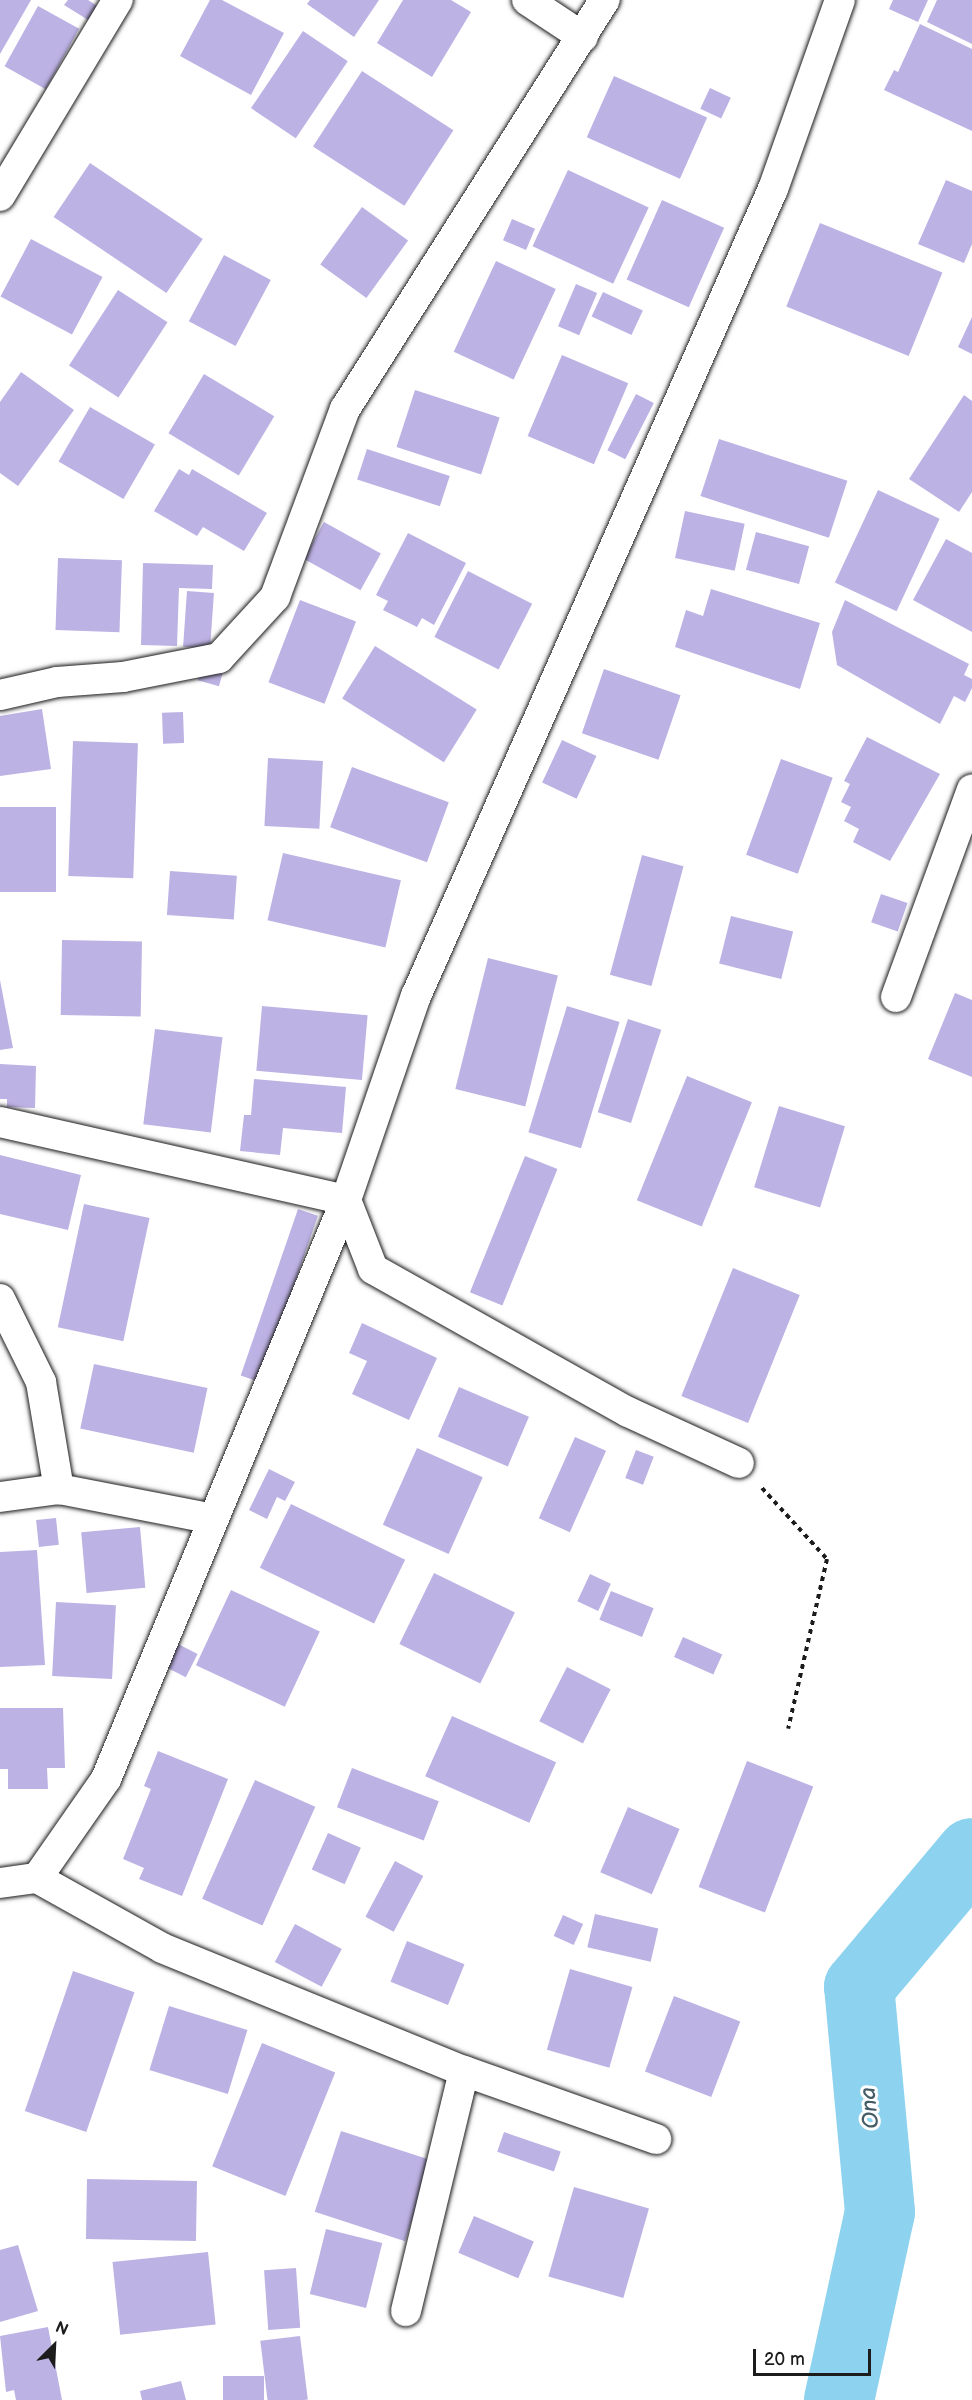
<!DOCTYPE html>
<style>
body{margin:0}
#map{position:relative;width:972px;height:2400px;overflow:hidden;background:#fff;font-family:"Balsamiq Sans",sans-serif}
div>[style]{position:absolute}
.river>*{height:70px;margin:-35px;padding:0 35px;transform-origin:35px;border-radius:35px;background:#8dd2ef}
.building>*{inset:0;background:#bdb2e4;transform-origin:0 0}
.path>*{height:4px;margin-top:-2px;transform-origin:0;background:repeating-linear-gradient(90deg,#1c1c1c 0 4.5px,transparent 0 9px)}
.roads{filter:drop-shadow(0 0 2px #1c1c1c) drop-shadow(0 0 2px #1c1c1c)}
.minor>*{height:30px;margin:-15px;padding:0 15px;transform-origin:15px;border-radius:15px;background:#fff}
span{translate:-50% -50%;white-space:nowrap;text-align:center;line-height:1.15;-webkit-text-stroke:6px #fff;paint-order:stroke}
.water-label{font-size:22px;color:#445c66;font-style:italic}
.north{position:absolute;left:24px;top:2316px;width:60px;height:60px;-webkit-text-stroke:4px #fff;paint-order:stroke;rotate:24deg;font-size:16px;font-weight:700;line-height:24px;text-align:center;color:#1c1c1c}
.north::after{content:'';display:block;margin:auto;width:21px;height:27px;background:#1c1c1c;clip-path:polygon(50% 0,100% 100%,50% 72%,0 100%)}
.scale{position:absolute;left:753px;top:2349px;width:118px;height:27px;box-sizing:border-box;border:3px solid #1c1c1c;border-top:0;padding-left:8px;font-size:18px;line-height:21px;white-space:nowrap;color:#1c1c1c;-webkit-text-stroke:4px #fff;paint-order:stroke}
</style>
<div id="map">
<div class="river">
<div style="left:839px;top:2400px;width:192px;rotate:-77.7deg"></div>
<div style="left:880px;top:2212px;width:226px;rotate:-95.3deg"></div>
<div style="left:859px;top:1987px;width:175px;rotate:-49.9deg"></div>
</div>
<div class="building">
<div style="clip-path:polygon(0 0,31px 0,0 54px)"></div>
<div style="clip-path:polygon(68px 0,88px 0,102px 9px,93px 23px,64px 5px)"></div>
<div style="clip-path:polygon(210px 0,222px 0,284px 33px,251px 95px,180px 56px)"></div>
<div style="clip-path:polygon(310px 0,379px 0,354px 37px,307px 4px)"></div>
<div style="clip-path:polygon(403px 0,451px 0,471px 12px,432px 77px,377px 43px)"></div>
<div style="clip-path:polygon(893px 0,928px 0,918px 22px,889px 9px)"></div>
<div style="clip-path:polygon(937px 0,972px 0,972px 44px,927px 22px)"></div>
<div style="left:38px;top:6px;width:47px;height:69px;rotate:29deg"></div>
<div style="clip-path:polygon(920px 24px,972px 49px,972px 131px,884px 90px,894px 70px,898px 72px)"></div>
<div style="left:303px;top:31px;width:54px;height:93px;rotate:34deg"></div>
<div style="left:362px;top:71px;width:109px;height:90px;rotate:33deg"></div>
<div style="left:614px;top:76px;width:102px;height:67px;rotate:24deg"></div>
<div style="left:710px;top:88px;width:23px;height:23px;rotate:25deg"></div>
<div style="left:90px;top:163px;width:136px;height:65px;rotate:34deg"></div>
<div style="left:568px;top:170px;width:89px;height:84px;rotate:25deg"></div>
<div style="clip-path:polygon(946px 180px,972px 191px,972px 244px,964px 263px,918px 244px)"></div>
<div style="left:662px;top:200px;width:68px;height:87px;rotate:24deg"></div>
<div style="left:362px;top:207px;width:57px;height:71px;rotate:36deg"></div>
<div style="left:512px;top:219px;width:25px;height:23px;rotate:23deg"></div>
<div style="left:820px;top:223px;width:132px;height:90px;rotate:22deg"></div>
<div style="left:31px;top:239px;width:81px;height:65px;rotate:28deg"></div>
<div style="left:224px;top:255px;width:53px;height:75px;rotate:28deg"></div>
<div style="left:496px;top:261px;width:66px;height:100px;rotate:25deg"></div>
<div style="left:576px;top:284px;width:23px;height:46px;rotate:23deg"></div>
<div style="left:118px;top:290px;width:59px;height:90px;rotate:33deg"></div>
<div style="left:603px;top:292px;width:44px;height:27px;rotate:25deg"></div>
<div style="clip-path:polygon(972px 317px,972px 354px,958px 347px)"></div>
<div style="left:562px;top:355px;width:72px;height:88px;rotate:23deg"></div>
<div style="clip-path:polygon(21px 372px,74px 410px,18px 486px,0 473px,0 402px)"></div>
<div style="left:204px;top:374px;width:82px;height:69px;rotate:31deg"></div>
<div style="left:415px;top:390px;width:89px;height:60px;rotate:18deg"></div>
<div style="left:636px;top:394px;width:20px;height:63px;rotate:27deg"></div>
<div style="clip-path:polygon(964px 395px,972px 401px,972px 492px,959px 512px,909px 479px)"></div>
<div style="left:90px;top:407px;width:75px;height:63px;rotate:30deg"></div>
<div style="left:719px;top:439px;width:135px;height:60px;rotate:18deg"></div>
<div style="left:367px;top:449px;width:87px;height:32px;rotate:18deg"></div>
<div style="clip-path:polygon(179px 469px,189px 475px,192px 469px,267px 513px,244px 551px,203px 527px,197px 536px,154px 511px)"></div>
<div style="left:878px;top:490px;width:68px;height:102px;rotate:25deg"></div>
<div style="left:685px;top:511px;width:61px;height:48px;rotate:12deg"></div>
<div style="left:324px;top:522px;width:65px;height:42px;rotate:29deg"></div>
<div style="left:756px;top:532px;width:55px;height:39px;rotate:15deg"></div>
<div style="clip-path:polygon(408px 533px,466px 563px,434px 625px,422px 618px,417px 627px,383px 610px,388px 601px,376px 595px)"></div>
<div style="clip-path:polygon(946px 539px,972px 553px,972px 632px,913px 600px)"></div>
<div style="left:58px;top:558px;width:64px;height:72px;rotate:2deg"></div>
<div style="clip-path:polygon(143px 563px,213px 565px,212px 589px,179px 588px,177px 646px,141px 645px)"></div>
<div style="left:468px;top:571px;width:72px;height:74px;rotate:27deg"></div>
<div style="clip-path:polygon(711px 589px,820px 623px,800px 689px,675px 647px,686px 610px,703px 616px)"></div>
<div style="left:187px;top:591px;width:27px;height:56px;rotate:4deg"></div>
<div style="left:300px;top:600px;width:60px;height:88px;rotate:21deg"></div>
<div style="clip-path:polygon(845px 600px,969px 664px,964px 675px,972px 679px,972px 688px,965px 702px,954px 696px,940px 724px,837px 665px,832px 632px)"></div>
<div style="left:375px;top:646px;width:120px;height:62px;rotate:32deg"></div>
<div style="left:203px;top:662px;width:22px;height:19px;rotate:16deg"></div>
<div style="left:604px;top:669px;width:81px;height:68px;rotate:19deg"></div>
<div style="clip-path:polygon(42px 709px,51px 769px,0 776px,0 716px)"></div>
<div style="left:183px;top:712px;width:31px;height:21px;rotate:88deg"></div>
<div style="clip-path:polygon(867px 737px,940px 774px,890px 861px,853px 842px,859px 829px,844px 821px,851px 807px,841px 802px,850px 784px,844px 781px)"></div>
<div style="left:562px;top:740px;width:38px;height:47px;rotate:25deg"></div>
<div style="left:73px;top:741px;width:65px;height:135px;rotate:2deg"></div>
<div style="left:268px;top:758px;width:55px;height:68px;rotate:3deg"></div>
<div style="left:781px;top:759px;width:55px;height:102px;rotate:20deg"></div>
<div style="left:352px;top:767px;width:103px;height:64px;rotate:20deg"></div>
<div style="left:0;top:807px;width:56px;height:85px"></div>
<div style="left:283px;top:853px;width:121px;height:69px;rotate:13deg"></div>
<div style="left:642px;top:855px;width:43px;height:124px;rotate:15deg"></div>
<div style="left:170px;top:871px;width:67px;height:44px;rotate:4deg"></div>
<div style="left:881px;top:894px;width:28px;height:30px;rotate:19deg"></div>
<div style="left:731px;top:916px;width:64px;height:49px;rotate:14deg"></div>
<div style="left:62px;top:940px;width:80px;height:75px;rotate:1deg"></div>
<div style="left:488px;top:958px;width:72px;height:135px;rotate:14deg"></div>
<div style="clip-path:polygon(0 980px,13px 1048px,0 1050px)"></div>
<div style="clip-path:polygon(955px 993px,972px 1000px,972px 1077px,928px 1059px)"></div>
<div style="left:262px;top:1006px;width:106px;height:65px;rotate:5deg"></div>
<div style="left:567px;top:1006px;width:55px;height:132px;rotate:17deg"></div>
<div style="left:628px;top:1019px;width:35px;height:98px;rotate:18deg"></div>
<div style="left:155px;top:1029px;width:68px;height:96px;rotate:7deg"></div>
<div style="clip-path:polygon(0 1064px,36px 1066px,35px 1108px,7px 1107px,7px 1099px,0 1099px)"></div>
<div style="left:687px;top:1076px;width:70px;height:134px;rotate:22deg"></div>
<div style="clip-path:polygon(254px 1079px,346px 1087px,342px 1133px,283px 1128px,280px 1155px,240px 1151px,244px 1115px,251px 1115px)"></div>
<div style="left:779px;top:1106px;width:69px;height:85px;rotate:17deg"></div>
<div style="clip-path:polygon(0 1155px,81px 1175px,68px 1230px,0 1214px)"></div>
<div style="left:525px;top:1156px;width:35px;height:147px;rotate:22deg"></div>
<div style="left:84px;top:1204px;width:67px;height:126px;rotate:12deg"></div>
<div style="left:298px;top:1209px;width:21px;height:176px;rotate:19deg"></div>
<div style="left:733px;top:1268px;width:72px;height:138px;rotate:22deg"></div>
<div style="clip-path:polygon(362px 1323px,437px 1358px,409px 1420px,352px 1394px,367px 1361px,349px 1353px)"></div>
<div style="left:94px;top:1364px;width:116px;height:66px;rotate:12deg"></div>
<div style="left:459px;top:1387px;width:76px;height:54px;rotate:23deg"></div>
<div style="left:575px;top:1437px;width:34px;height:89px;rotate:24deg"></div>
<div style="left:417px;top:1448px;width:72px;height:84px;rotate:24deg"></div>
<div style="left:636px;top:1450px;width:19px;height:30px;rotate:21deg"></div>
<div style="clip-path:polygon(269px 1469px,295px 1482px,285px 1501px,277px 1497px,267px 1519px,249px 1510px)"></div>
<div style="left:291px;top:1504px;width:127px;height:71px;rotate:26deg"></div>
<div style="left:56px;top:1518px;width:27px;height:20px;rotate:84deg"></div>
<div style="left:140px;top:1527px;width:61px;height:59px;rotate:85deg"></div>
<div style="clip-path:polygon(37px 1550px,45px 1665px,0 1667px,0 1552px)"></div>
<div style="left:434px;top:1573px;width:90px;height:79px;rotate:26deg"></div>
<div style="left:590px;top:1574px;width:23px;height:30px;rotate:25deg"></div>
<div style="left:231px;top:1590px;width:98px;height:83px;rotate:25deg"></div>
<div style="left:611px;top:1591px;width:46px;height:31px;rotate:22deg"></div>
<div style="left:56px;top:1602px;width:60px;height:74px;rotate:3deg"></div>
<div style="left:683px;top:1637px;width:43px;height:22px;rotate:24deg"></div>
<div style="left:178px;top:1644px;width:22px;height:26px;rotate:27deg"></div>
<div style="left:567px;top:1667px;width:49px;height:61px;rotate:27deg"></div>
<div style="clip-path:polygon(0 1708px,63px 1708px,65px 1768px,47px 1768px,48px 1789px,8px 1789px,8px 1769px,0 1769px)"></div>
<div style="left:452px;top:1716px;width:114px;height:66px;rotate:24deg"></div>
<div style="clip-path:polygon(158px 1751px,228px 1779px,182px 1896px,139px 1879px,144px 1868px,123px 1859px,151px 1789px,144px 1786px)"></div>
<div style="left:747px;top:1761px;width:71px;height:135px;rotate:21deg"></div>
<div style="left:352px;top:1768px;width:93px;height:42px;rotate:21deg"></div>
<div style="left:255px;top:1780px;width:66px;height:130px;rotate:24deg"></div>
<div style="left:628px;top:1807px;width:56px;height:71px;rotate:23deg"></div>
<div style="left:328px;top:1833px;width:36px;height:40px;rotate:24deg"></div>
<div style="left:395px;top:1861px;width:32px;height:63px;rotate:28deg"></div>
<div style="left:595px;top:1914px;width:65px;height:34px;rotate:13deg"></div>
<div style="left:563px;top:1915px;width:22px;height:23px;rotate:24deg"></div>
<div style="left:295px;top:1924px;width:53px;height:43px;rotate:28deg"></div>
<div style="left:407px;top:1941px;width:62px;height:44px;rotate:22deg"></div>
<div style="left:570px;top:1969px;width:65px;height:84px;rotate:16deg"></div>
<div style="left:73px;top:1971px;width:65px;height:148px;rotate:19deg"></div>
<div style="left:674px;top:1996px;width:71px;height:81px;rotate:21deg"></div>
<div style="left:169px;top:2006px;width:82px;height:67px;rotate:17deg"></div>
<div style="left:262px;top:2043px;width:79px;height:133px;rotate:22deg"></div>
<div style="left:341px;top:2131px;width:95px;height:85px;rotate:18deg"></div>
<div style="left:504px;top:2132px;width:60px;height:21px;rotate:19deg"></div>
<div style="left:87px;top:2179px;width:110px;height:60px;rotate:1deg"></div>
<div style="left:574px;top:2187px;width:78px;height:93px;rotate:16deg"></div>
<div style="left:474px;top:2216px;width:65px;height:40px;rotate:23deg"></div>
<div style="left:326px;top:2229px;width:58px;height:67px;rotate:14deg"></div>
<div style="clip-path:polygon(18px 2245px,38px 2311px,0 2322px,0 2250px)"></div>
<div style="left:208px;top:2252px;width:73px;height:96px;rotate:84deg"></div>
<div style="left:296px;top:2268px;width:60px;height:32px;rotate:86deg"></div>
<div style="clip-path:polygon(48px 2327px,62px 2400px,16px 2400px,14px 2390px,6px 2392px,0 2336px)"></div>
<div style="left:300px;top:2336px;width:64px;height:40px;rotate:83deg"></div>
<div style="left:223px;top:2376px;width:41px;height:24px"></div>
<div style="clip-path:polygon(181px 2381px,186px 2400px,142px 2400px,140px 2391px)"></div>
</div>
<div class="path">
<div style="left:762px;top:1488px;width:96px;rotate:47.5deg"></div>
<div style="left:827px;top:1559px;width:174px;rotate:102.9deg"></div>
</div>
<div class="roads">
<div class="minor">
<div style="left:527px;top:0;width:67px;rotate:33.5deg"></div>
<div style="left:0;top:196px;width:229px;rotate:-59deg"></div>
<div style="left:0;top:695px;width:58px;rotate:-12.8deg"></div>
<div style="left:57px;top:682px;width:66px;rotate:-4.3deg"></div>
<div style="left:123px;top:677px;width:98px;rotate:-11.2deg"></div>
<div style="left:219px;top:658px;width:83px;rotate:-47.4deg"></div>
<div style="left:275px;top:597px;width:201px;rotate:-69.6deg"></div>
<div style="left:345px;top:409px;width:485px;rotate:-57.6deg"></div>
<div style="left:896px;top:997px;width:221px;rotate:-69.9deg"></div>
<div style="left:0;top:1122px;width:355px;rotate:12.7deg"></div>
<div style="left:346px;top:1200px;width:74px;rotate:68.6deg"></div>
<div style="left:373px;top:1269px;width:292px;rotate:29.3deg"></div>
<div style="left:628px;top:1412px;width:122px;rotate:24.7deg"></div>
<div style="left:0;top:1299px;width:93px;rotate:63.7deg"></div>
<div style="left:41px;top:1382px;width:109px;rotate:80.5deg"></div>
<div style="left:0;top:1497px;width:60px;rotate:-7.7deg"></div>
<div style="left:59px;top:1489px;width:157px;rotate:11deg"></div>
<div style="left:37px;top:1878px;width:121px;rotate:-55.1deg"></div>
<div style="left:106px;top:1779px;width:627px;rotate:-67.49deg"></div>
<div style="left:346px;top:1200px;width:216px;rotate:-71.1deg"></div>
<div style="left:416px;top:996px;width:882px;rotate:-66.14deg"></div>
<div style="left:773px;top:189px;width:201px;rotate:-70.5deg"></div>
<div style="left:0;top:1883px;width:37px;rotate:-8deg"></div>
<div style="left:37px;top:1878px;width:143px;rotate:29.2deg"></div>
<div style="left:162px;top:1948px;width:326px;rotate:22.2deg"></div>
<div style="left:464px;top:2071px;width:247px;rotate:103.6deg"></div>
<div style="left:464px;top:2071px;width:204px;rotate:19.5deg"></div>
</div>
</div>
<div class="water-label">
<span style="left:870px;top:2108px;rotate:-95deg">Ona</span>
</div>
<div class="north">N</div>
<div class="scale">20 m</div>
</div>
